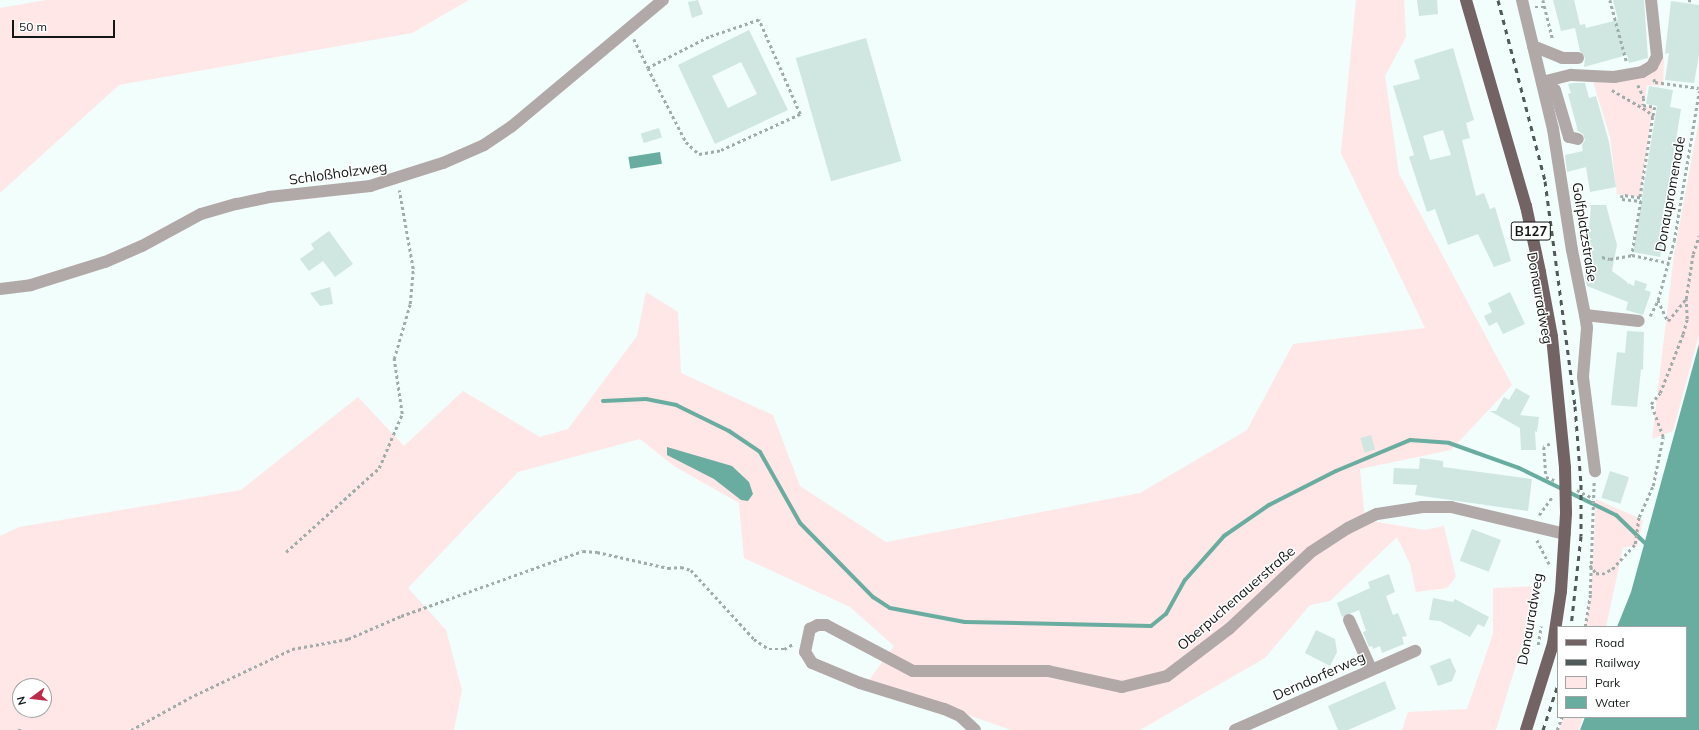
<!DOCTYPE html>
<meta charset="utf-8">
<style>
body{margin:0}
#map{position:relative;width:1699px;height:730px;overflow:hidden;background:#f1fefb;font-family:Mulish,sans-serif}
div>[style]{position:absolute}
.green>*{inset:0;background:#ffe6e7}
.water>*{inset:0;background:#69ada0;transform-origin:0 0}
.stream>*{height:4px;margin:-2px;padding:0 2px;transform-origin:2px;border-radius:2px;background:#69ada0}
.building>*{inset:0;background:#d0e6e1;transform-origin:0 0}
.path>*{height:2.5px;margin-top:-1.25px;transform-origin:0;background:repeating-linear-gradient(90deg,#a0aca9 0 3px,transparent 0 6px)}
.minor>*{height:12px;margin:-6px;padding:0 6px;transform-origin:6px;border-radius:6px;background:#b1a8a8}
.major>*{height:12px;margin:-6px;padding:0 6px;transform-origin:6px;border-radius:6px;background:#746364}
.rail>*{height:3px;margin-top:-1.5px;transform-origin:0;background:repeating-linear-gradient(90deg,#505a58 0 5px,transparent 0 10px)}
.major-bridge>*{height:12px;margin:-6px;padding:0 6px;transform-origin:6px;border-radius:6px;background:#746364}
span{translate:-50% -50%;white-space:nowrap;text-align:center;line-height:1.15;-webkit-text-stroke:3px #fff;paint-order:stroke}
.shield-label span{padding:1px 3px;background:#fff;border:1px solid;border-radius:3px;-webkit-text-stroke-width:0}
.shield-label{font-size:13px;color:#101816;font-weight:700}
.street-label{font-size:14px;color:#101816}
.legend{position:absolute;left:1557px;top:626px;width:130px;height:92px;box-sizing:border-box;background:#fff;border:1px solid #9fa3a2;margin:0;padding:5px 7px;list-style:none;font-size:12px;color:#101816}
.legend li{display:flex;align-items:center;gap:8px;height:20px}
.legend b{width:20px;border:1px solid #9fa3a2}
.north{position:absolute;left:12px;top:678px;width:40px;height:40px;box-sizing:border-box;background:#fff;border:1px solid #9fa3a2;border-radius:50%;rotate:255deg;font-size:11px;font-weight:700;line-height:16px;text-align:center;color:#101816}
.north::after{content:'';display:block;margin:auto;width:14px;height:18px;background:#bc2b49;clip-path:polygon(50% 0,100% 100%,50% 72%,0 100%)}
.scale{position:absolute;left:12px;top:20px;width:103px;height:18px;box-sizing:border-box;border:2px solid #101816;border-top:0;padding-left:5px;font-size:12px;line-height:14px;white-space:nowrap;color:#101816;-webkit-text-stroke:3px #fff;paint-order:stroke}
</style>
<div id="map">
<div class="green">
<div style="clip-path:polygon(46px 0,469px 0,412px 33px,119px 85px,0 193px,0 8px)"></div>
<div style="clip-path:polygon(evenodd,1356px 0,1404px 0,1406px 37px,1385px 76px,1399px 174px,1512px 385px,1451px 450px,1360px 469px,1365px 520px,1425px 530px,1444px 526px,1456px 577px,1447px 588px,1416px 592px,1410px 564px,1397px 537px,1330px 601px,1310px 605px,1265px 658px,1140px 730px,1011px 730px,869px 680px,894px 646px,850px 607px,744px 558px,739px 503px,674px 466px,640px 439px,518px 472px,408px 588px,446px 630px,462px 690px,454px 730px,0 730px,0 536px,19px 527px,241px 490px,358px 397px,404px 446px,463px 391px,540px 437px,568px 429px,637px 336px,646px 292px,678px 312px,681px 373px,773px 415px,800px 486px,886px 542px,1140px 493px,1247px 430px,1293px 344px,1425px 328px,1341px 153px,1356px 0,20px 686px,44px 686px,44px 710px,20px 710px,20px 686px)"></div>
<div style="clip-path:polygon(1664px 57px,1663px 86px,1647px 85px,1644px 105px,1653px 108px,1640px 197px,1617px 194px,1610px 137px,1592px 78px,1652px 72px)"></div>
<div style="clip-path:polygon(1699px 119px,1699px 335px,1673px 431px,1652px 439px,1674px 254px)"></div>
<div style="clip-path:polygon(1596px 499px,1643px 520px,1638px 545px,1623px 548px,1606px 627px,1585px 627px,1591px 593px)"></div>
<div style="clip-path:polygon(1540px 586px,1496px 730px,1402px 730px,1408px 712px,1467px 709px,1493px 634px,1493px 588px)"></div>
<div style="clip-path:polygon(1564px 717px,1583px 717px,1579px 730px,1559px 730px)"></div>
</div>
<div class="water">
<div style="left:660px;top:152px;width:12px;height:32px;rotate:81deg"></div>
<div style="clip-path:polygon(1699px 344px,1699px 730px,1580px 730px,1585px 717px,1686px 717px,1686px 627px,1617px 627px,1631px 592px)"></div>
<div style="clip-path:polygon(667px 447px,732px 466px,749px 482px,753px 494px,748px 501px,741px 500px,714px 479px,667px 455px)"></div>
</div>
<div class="stream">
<div style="left:603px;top:401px;width:43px;rotate:-2.7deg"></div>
<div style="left:646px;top:399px;width:31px;rotate:11deg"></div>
<div style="left:676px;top:405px;width:59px;rotate:26.1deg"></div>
<div style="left:729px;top:431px;width:37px;rotate:34deg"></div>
<div style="left:760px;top:452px;width:81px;rotate:60.6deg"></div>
<div style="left:800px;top:523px;width:104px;rotate:45.4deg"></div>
<div style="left:873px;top:597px;width:20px;rotate:33deg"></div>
<div style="left:890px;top:608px;width:76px;rotate:10.6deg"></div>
<div style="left:965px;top:622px;width:186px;rotate:1.2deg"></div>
<div style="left:1151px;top:626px;width:19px;rotate:-39deg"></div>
<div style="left:1166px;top:614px;width:39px;rotate:-61deg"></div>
<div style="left:1185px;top:580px;width:59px;rotate:-48.4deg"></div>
<div style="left:1224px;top:536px;width:55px;rotate:-34.6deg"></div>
<div style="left:1269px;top:505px;width:75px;rotate:-26.9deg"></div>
<div style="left:1336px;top:471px;width:80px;rotate:-22.7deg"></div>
<div style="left:1410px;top:440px;width:39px;rotate:4deg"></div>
<div style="left:1449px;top:443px;width:74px;rotate:19.7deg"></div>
<div style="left:1519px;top:468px;width:108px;rotate:25.9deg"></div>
<div style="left:1616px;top:515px;width:46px;rotate:44.1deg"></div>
</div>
<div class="building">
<div style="clip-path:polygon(698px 0,703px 14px,692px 18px,688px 2px)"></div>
<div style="clip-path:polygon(1417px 0,1437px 0,1438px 14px,1419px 16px)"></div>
<div style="clip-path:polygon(1553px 0,1574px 0,1580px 25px,1585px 24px,1586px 28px,1618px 20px,1613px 0,1644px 0,1648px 58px,1629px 63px,1627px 55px,1584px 67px,1585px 58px,1580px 51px,1575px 28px,1561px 31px)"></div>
<div style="clip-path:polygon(1671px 1px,1699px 5px,1699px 55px,1694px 83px,1665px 80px,1669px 53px,1665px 54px)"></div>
<div style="clip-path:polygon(evenodd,749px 30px,788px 110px,715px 144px,678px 65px,749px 30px,741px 62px,757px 94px,728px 108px,712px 76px,741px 62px)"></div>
<div style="left:866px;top:38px;width:128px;height:73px;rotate:74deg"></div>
<div style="clip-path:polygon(evenodd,1453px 48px,1474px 120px,1466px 123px,1470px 138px,1462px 140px,1476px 196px,1484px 193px,1490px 209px,1495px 207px,1511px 261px,1494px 267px,1478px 234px,1448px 245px,1435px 209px,1427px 212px,1409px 157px,1414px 155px,1393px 86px,1420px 79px,1414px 60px,1453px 48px,1443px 130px,1451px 155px,1430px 160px,1423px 136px,1443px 130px)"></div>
<div style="clip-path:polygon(1574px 83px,1585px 83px,1589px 98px,1596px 96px,1609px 142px,1616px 187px,1590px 192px,1586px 167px,1567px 172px,1565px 155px,1583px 151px,1582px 145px,1585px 140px,1583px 134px,1578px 131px,1568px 94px,1571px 93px,1568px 84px)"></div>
<div style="clip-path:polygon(1649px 86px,1673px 90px,1670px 107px,1681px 109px,1660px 238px,1663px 239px,1660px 257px,1633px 252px,1657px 106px,1646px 104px)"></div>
<div style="left:659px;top:128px;width:10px;height:19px;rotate:73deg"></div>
<div style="clip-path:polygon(1591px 205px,1606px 205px,1617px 245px,1612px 271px,1627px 282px,1628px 286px,1628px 283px,1634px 286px,1635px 280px,1647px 284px,1645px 290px,1651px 292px,1643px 315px,1626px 310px,1628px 302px,1587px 286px,1585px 277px)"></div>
<div style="clip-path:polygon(329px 231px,353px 264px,335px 277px,323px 261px,309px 271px,300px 259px,314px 249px,311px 244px)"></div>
<div style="clip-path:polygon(330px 287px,333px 304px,320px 306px,310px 293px)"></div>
<div style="clip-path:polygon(1510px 292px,1525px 324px,1503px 334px,1497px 322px,1489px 326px,1484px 316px,1492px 312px,1488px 303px)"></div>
<div style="clip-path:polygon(1627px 331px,1644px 332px,1643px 370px,1641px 369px,1637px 407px,1611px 405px,1617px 352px,1625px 353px)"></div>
<div style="clip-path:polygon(1516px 388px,1530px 396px,1520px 415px,1539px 417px,1537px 432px,1535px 431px,1536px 450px,1521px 450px,1520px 428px,1490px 411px,1496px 411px,1504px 397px,1509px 400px)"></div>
<div style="left:1371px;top:435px;width:15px;height:11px;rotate:74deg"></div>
<div style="clip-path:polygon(1420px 458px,1443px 461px,1443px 467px,1532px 479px,1528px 511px,1415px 495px,1417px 485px,1393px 484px,1394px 468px,1419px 469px)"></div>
<div style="left:1610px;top:471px;width:20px;height:28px;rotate:18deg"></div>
<div style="left:1472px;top:529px;width:31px;height:34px;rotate:21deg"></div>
<div style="clip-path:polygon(1389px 574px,1395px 592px,1386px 596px,1393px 615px,1398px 613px,1407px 636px,1402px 637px,1404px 644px,1382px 653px,1380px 646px,1373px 649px,1372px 646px,1369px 647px,1363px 632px,1366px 631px,1359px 610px,1342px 617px,1337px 603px,1370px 588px,1368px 582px)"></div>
<div style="clip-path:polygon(1433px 598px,1453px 602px,1455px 599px,1489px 617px,1484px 627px,1478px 624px,1470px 637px,1440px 621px,1429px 620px)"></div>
<div style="clip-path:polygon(1316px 630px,1335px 639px,1337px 652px,1330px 666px,1305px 653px)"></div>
<div style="clip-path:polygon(1450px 658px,1456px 671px,1452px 681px,1438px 686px,1430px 666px)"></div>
<div style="clip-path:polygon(1385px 681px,1396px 709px,1348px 730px,1338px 730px,1328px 706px)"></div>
</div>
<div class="path">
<div style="left:1543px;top:0;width:41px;rotate:76deg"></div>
<div style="left:1610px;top:0;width:65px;rotate:74.9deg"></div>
<div style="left:1688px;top:0;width:6px;rotate:9deg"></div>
<div style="left:1535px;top:7px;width:10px"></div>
<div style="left:634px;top:39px;width:32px;rotate:64deg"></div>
<div style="left:648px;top:68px;width:83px;rotate:62.8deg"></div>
<div style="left:686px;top:142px;width:18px;rotate:43deg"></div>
<div style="left:699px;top:154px;width:22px;rotate:-10deg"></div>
<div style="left:721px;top:150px;width:87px;rotate:-24.5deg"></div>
<div style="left:800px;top:114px;width:103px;rotate:-113.6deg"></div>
<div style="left:759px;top:20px;width:53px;rotate:161.2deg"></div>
<div style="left:709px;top:37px;width:68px;rotate:153.1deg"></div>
<div style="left:1654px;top:79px;width:3px;rotate:72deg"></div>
<div style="left:1655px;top:82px;width:44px;rotate:7.8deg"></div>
<div style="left:1638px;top:85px;width:14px;rotate:65deg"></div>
<div style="left:1644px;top:98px;width:7px;rotate:98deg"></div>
<div style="left:1643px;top:105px;width:12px;rotate:9deg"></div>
<div style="left:1655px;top:107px;width:10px;rotate:101deg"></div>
<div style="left:1612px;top:90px;width:42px;rotate:30.3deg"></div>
<div style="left:1648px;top:111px;width:8px;rotate:50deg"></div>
<div style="left:1653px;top:117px;width:82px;rotate:99.1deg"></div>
<div style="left:1640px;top:198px;width:18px;rotate:-171deg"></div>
<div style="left:1622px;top:195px;width:4px;rotate:90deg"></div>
<div style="left:1622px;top:199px;width:19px;rotate:6deg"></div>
<div style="left:1641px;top:201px;width:55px;rotate:99.5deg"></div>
<div style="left:1602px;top:257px;width:8px;rotate:14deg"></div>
<div style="left:1610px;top:259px;width:22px;rotate:-10deg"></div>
<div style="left:1632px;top:255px;width:38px;rotate:12deg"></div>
<div style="left:1658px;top:300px;width:23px;rotate:65deg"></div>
<div style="left:1668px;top:321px;width:28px;rotate:-51deg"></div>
<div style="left:1650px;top:316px;width:18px;rotate:-63deg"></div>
<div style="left:1658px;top:300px;width:61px;rotate:-74.8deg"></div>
<div style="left:1674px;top:241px;width:152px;rotate:-80.5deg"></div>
<div style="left:1550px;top:444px;width:7px;rotate:153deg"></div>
<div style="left:1544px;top:447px;width:30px;rotate:86deg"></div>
<div style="left:1546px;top:477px;width:9px;rotate:21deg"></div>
<div style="left:1577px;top:490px;width:18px;rotate:27deg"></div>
<div style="left:1539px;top:515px;width:22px;rotate:-54deg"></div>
<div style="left:1537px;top:540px;width:27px;rotate:63deg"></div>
<div style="left:286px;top:552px;width:125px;rotate:-42.1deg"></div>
<div style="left:379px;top:468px;width:59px;rotate:-66.9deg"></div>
<div style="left:402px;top:414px;width:56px;rotate:-98.3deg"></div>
<div style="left:394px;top:359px;width:57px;rotate:-73.8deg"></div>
<div style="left:410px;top:304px;width:35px;rotate:-85deg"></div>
<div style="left:413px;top:269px;width:80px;rotate:-100deg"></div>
<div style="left:1590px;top:565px;width:10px;rotate:53deg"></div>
<div style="left:1596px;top:573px;width:6px;rotate:9deg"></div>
<div style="left:1602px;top:574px;width:11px;rotate:-27deg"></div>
<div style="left:1612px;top:569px;width:34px;rotate:-47deg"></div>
<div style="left:1635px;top:544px;width:27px;rotate:-82deg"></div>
<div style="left:1639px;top:517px;width:34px;rotate:-66deg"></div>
<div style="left:1653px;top:486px;width:50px;rotate:-78.5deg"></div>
<div style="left:1663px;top:437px;width:35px;rotate:-110deg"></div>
<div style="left:1651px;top:404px;width:14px;rotate:-51deg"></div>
<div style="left:1660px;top:393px;width:63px;rotate:-68.7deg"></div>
<div style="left:1683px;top:334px;width:16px;rotate:-75deg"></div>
<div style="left:1687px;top:319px;width:20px;rotate:-93deg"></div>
<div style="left:1686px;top:299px;width:46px;rotate:-81.2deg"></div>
<div style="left:1693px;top:254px;width:19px;rotate:-72deg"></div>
<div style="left:1585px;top:627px;width:33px;rotate:-81deg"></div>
<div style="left:1590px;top:594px;width:112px;rotate:-88deg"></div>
<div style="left:1538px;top:645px;width:19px;rotate:-81deg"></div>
<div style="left:18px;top:730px;width:3px"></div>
<div style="left:131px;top:730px;width:66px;rotate:-28.9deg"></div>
<div style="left:189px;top:698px;width:114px;rotate:-25.4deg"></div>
<div style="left:292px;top:649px;width:57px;rotate:-10.1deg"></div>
<div style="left:348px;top:639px;width:58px;rotate:-23.5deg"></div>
<div style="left:401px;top:616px;width:193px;rotate:-19.7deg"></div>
<div style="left:583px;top:551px;width:14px;rotate:4deg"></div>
<div style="left:597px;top:552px;width:73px;rotate:12.7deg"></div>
<div style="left:668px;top:568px;width:13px;rotate:-4deg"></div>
<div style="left:681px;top:567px;width:10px;rotate:17deg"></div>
<div style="left:691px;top:570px;width:93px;rotate:47.6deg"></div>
<div style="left:754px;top:639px;width:18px;rotate:34deg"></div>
<div style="left:769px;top:649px;width:15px"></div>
<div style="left:784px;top:649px;width:10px;rotate:-29deg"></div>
<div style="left:1557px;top:730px;width:14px;rotate:-69deg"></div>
</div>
<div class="minor">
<div style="left:1522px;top:0;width:133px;rotate:76.5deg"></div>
<div style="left:1553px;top:129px;width:122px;rotate:81.1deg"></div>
<div style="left:1572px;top:250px;width:66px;rotate:78.7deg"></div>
<div style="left:1585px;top:315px;width:13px;rotate:81deg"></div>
<div style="left:1587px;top:328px;width:49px;rotate:94.7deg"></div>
<div style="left:1583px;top:377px;width:95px;rotate:82.7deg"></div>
<div style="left:1533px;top:46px;width:31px;rotate:22deg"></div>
<div style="left:1562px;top:58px;width:16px"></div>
<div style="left:1542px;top:82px;width:30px;rotate:-14deg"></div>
<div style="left:1571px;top:75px;width:43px;rotate:2.7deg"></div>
<div style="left:1614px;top:77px;width:28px;rotate:-10deg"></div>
<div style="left:1642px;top:72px;width:12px;rotate:-31deg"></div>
<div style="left:1652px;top:66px;width:11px;rotate:-63deg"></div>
<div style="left:1657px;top:56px;width:56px;rotate:-96.1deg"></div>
<div style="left:1542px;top:82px;width:15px;rotate:32deg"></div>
<div style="left:1555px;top:90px;width:49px;rotate:73.4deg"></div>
<div style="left:1569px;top:137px;width:9px;rotate:13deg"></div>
<div style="left:0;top:289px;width:31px;rotate:-7deg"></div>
<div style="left:31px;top:285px;width:77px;rotate:-17.3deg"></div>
<div style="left:105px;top:262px;width:40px;rotate:-23.4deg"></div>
<div style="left:142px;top:246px;width:67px;rotate:-28.5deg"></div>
<div style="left:201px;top:214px;width:37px;rotate:-16deg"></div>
<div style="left:237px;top:204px;width:33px;rotate:-12deg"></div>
<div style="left:269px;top:197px;width:102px;rotate:-6.2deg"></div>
<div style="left:370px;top:186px;width:77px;rotate:-17.5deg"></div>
<div style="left:443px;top:163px;width:45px;rotate:-23.7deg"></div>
<div style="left:484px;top:145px;width:32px;rotate:-34deg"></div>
<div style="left:511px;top:127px;width:198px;rotate:-39.9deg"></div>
<div style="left:1585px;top:315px;width:54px;rotate:6.3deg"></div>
<div style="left:1349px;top:620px;width:54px;rotate:65.8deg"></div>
<div style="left:975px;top:730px;width:21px;rotate:-137deg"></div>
<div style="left:960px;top:716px;width:17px;rotate:-156deg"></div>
<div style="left:944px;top:709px;width:88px;rotate:-162.8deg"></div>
<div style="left:860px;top:683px;width:52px;rotate:-157.4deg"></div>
<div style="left:812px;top:663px;width:13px;rotate:-122deg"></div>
<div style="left:805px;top:652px;width:24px;rotate:-78deg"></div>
<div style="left:810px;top:629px;width:9px;rotate:-27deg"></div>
<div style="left:818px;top:625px;width:8px"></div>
<div style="left:826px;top:625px;width:98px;rotate:27.9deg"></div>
<div style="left:913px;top:671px;width:135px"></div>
<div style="left:1048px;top:671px;width:76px;rotate:12.2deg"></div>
<div style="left:1122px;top:687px;width:46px;rotate:-13.7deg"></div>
<div style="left:1167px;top:676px;width:78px;rotate:-37.2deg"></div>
<div style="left:1229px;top:629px;width:112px;rotate:-43.2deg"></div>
<div style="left:1311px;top:552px;width:44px;rotate:-33deg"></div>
<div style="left:1348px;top:528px;width:32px;rotate:-26deg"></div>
<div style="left:1377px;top:514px;width:46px;rotate:-8.8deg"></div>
<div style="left:1422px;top:507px;width:29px"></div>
<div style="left:1451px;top:507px;width:117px;rotate:13.3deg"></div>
<div style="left:1235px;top:730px;width:197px;rotate:-23.7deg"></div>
</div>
<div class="major">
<div style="left:1466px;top:0;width:215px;rotate:73.8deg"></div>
<div style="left:1526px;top:206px;width:67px;rotate:78deg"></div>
<div style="left:1540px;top:272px;width:66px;rotate:79.5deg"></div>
<div style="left:1552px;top:337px;width:132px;rotate:84.3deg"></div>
<div style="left:1526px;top:730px;width:90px;rotate:-72.6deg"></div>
<div style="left:1553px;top:644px;width:54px;rotate:-81.4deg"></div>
<div style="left:1561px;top:591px;width:78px;rotate:-86.3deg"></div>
</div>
<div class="rail">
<div style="left:1498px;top:0;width:187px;rotate:75.4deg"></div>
<div style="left:1545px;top:181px;width:227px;rotate:82.4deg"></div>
<div style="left:1575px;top:406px;width:78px;rotate:85.6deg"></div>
<div style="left:1581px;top:484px;width:52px;rotate:90deg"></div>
<div style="left:1581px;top:536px;width:92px;rotate:96.3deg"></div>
<div style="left:1543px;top:730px;width:48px;rotate:-71.9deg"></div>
</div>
<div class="major-bridge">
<div style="left:1565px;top:468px;width:45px;rotate:88.7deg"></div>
</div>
<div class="shield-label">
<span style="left:1531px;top:231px">B127</span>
</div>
<div class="street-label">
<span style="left:338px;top:173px;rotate:-8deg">Schloßholzweg</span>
<span style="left:1670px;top:194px;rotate:-80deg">Donaupromenade</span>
<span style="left:1585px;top:232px;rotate:81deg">Golfplatzstraße</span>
<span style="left:1540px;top:298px;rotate:80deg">Donauradweg</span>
<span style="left:1236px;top:598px;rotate:-41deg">Oberpuchenauerstraße</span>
<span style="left:1530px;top:619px;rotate:-80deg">Donauradweg</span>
<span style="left:1319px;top:676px;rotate:-24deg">Derndorferweg</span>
</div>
<ul class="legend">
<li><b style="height:5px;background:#746364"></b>Road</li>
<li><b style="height:5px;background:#505a58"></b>Railway</li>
<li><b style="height:11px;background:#ffe6e7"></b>Park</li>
<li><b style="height:11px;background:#69ada0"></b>Water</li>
</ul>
<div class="north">N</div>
<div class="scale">50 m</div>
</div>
